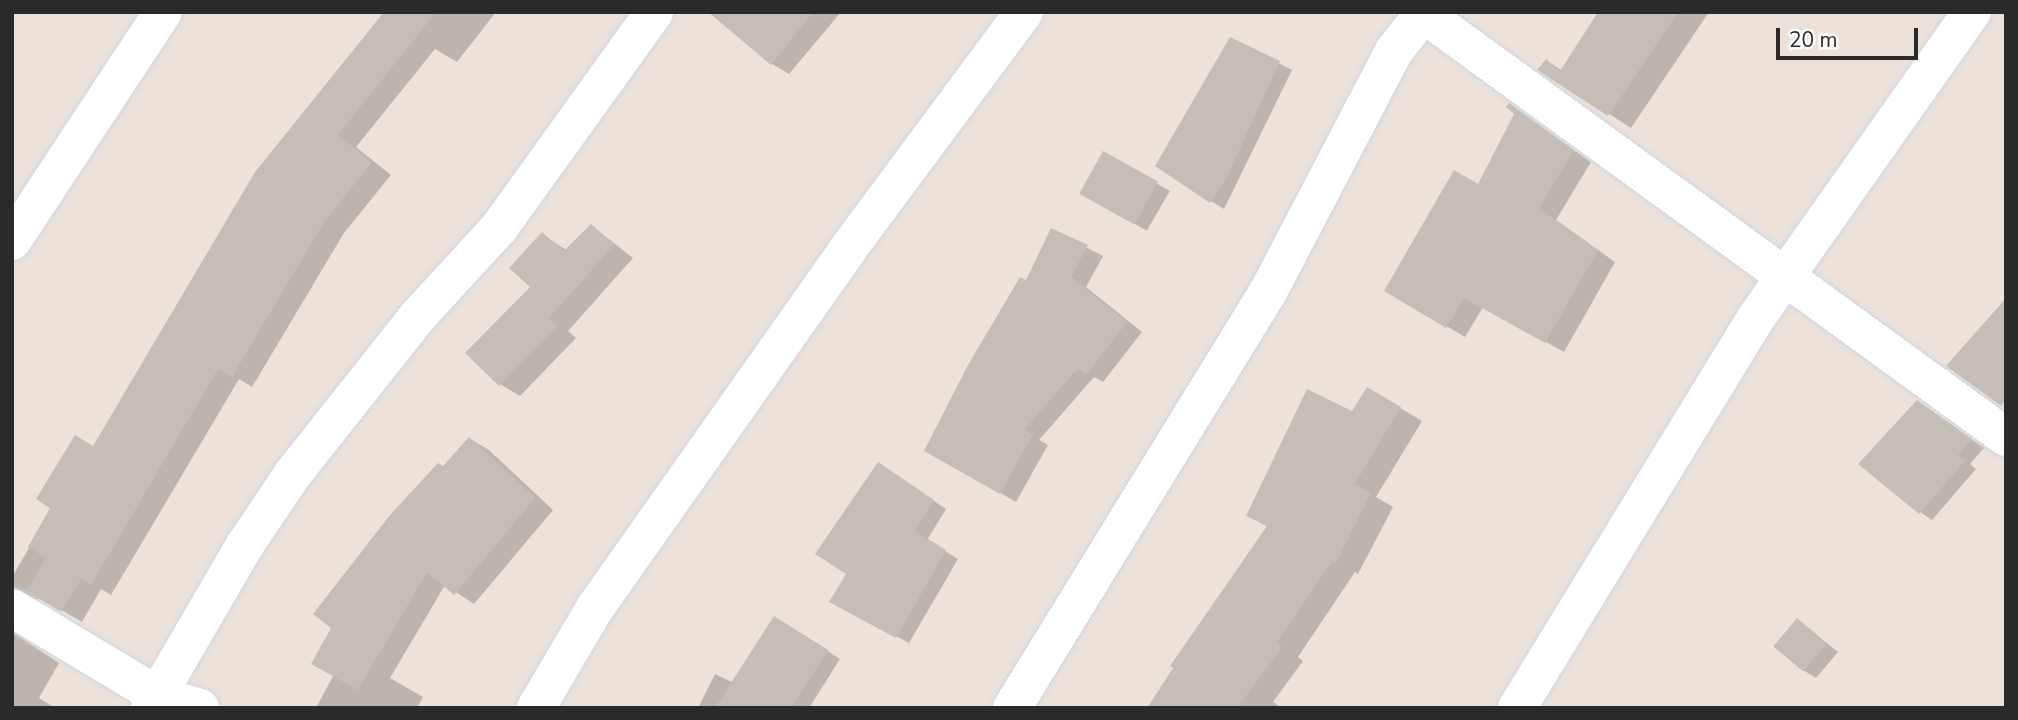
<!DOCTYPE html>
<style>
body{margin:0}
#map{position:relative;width:2018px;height:720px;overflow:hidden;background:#ede2da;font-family:"Nunito Sans",sans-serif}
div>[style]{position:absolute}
.shadow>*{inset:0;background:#0003;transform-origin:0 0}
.building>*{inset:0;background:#c5beb6;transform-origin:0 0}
.roads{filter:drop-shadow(0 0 2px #cfd6e4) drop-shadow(0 0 2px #cfd6e4)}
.street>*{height:38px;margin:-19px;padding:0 19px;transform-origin:19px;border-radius:19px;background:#fff}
span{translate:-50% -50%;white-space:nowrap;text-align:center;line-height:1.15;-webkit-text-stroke:5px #fff;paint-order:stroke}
.frame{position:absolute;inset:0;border:14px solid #2a2a2a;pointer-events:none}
.scale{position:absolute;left:1776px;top:28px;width:142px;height:32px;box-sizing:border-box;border:4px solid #2a2a2a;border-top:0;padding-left:9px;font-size:21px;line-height:24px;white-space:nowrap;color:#2a2a2a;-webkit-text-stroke:5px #fff;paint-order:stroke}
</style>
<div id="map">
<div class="shadow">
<div style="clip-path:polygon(379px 12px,496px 12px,457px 62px,435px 49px,356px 147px,391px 175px,344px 233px,252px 387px,239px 379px,111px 595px,101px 589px,82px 622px,43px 599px,25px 599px,12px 591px,12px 577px,53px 507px,384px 16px)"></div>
<div style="clip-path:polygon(725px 12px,841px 12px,789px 74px,772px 64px)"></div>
<div style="clip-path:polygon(1603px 12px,1709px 12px,1631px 128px,1540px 69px,1547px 61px,1563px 71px)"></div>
<div style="clip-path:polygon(1231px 39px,1292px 70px,1224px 209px,1211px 201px)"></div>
<div style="clip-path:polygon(1509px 105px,1591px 162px,1556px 220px,1615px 262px,1564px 352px,1483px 307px,1465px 337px,1386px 290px,1479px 186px,1516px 113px)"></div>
<div style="left:1104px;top:153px;width:76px;height:46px;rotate:30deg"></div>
<div style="clip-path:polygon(592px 226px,633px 258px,568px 331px,576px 338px,520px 396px,500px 384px,532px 287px,542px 235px,568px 251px)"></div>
<div style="clip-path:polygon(1052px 230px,1103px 256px,1086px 287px,1142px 332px,1103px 382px,1094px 377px,1039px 440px,1048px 445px,1016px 502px,926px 450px,1027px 282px)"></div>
<div style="clip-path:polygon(1368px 389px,1422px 421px,1376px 497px,1393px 507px,1358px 574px,1355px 572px,1298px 657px,1303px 661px,1273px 702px,1282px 708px,1151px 708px,1268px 527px,1248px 515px,1353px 413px)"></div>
<div style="clip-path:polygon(1918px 402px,1984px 448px,1970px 464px,1976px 469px,1932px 520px,1920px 512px)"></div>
<div style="clip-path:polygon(470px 439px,489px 450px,553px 510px,474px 604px,445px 585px,390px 678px,423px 697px,417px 708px,316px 708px,444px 468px)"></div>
<div style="clip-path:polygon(879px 464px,946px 509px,927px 540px,958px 559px,909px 643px,832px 601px,849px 574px)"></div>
<div style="clip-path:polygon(12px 605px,14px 633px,59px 663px,39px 698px,55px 708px,12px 708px)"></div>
<div style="clip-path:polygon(1798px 620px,1838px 652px,1816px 678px,1803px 670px)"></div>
<div style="clip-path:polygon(788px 626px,840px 659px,809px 708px,698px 708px,715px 674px,734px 683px)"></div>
</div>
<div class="building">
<div style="clip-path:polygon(384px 12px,436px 12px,338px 135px,372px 162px,324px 222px,232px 377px,218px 369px,91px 585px,81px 579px,61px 612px,26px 591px,46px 558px,28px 547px,50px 508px,36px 499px,75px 435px,93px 446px,255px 172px)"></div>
<div style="clip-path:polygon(708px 12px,813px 12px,771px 65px)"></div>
<div style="clip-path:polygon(1598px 12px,1678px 12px,1608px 116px,1537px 70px,1546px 59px,1560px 71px)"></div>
<div style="clip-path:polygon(1230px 37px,1280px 61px,1227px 177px,1210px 203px,1155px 166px)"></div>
<div style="clip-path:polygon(1509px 103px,1574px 150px,1539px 208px,1598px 250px,1545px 343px,1464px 298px,1446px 328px,1384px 291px,1454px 170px,1478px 184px,1514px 114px,1506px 107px)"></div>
<div style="left:1103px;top:151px;width:63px;height:49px;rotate:29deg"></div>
<div style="clip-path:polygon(591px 224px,614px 245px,549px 318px,557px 326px,499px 386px,465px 353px,530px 287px,509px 268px,542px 232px,564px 251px)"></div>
<div style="clip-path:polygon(1051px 228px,1088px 245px,1071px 277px,1127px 322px,1086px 375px,1078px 368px,1024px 430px,1033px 434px,1000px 494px,924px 451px,968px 365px,1020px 277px,1026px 280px)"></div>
<div style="clip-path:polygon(2006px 298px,2006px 400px,2001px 406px,1946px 366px)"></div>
<div style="clip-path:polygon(1367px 387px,1401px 407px,1355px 484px,1371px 493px,1336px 563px,1332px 561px,1277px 643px,1282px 647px,1237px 708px,1147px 708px,1173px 668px,1170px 666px,1267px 526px,1246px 516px,1307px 389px,1352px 411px)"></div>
<div style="clip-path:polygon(1917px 400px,1972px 439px,1958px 455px,1965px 461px,1919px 514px,1858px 464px)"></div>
<div style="clip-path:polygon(469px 437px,535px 498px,454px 595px,427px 572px,358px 690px,311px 664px,331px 628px,313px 614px,390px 515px,438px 463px,443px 466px)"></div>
<div style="clip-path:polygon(878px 462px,934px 500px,915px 531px,946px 550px,896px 638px,829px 602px,846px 574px,815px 554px)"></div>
<div style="clip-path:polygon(774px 616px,828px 650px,791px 708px,715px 708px)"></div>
<div style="left:1797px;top:618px;width:39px;height:37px;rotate:40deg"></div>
</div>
<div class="roads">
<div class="street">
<div style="left:1421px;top:12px;width:723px;rotate:36deg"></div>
<div style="left:12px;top:241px;width:274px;rotate:-56.6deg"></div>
<div style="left:12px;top:608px;width:169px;rotate:31deg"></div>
<div style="left:157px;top:695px;width:45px;rotate:16.8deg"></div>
<div style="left:150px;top:708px;width:189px;rotate:-59.8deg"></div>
<div style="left:245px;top:545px;width:84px;rotate:-56.1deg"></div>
<div style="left:292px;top:475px;width:203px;rotate:-51.6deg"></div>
<div style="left:418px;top:316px;width:120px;rotate:-47.4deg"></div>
<div style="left:499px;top:228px;width:266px;rotate:-54.3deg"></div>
<div style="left:536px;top:708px;width:116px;rotate:-59.5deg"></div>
<div style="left:595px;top:608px;width:439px;rotate:-54.8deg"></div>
<div style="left:848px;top:249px;width:295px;rotate:-53.4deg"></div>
<div style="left:1012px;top:708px;width:488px;rotate:-58.4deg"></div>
<div style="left:1268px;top:292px;width:272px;rotate:-62.4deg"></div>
<div style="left:1394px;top:51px;width:50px;rotate:-51.5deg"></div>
<div style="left:1517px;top:708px;width:457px;rotate:-58.5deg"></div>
<div style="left:1756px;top:318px;width:375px;rotate:-54.8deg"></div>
</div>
</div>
<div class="frame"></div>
<div class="scale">20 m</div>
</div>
